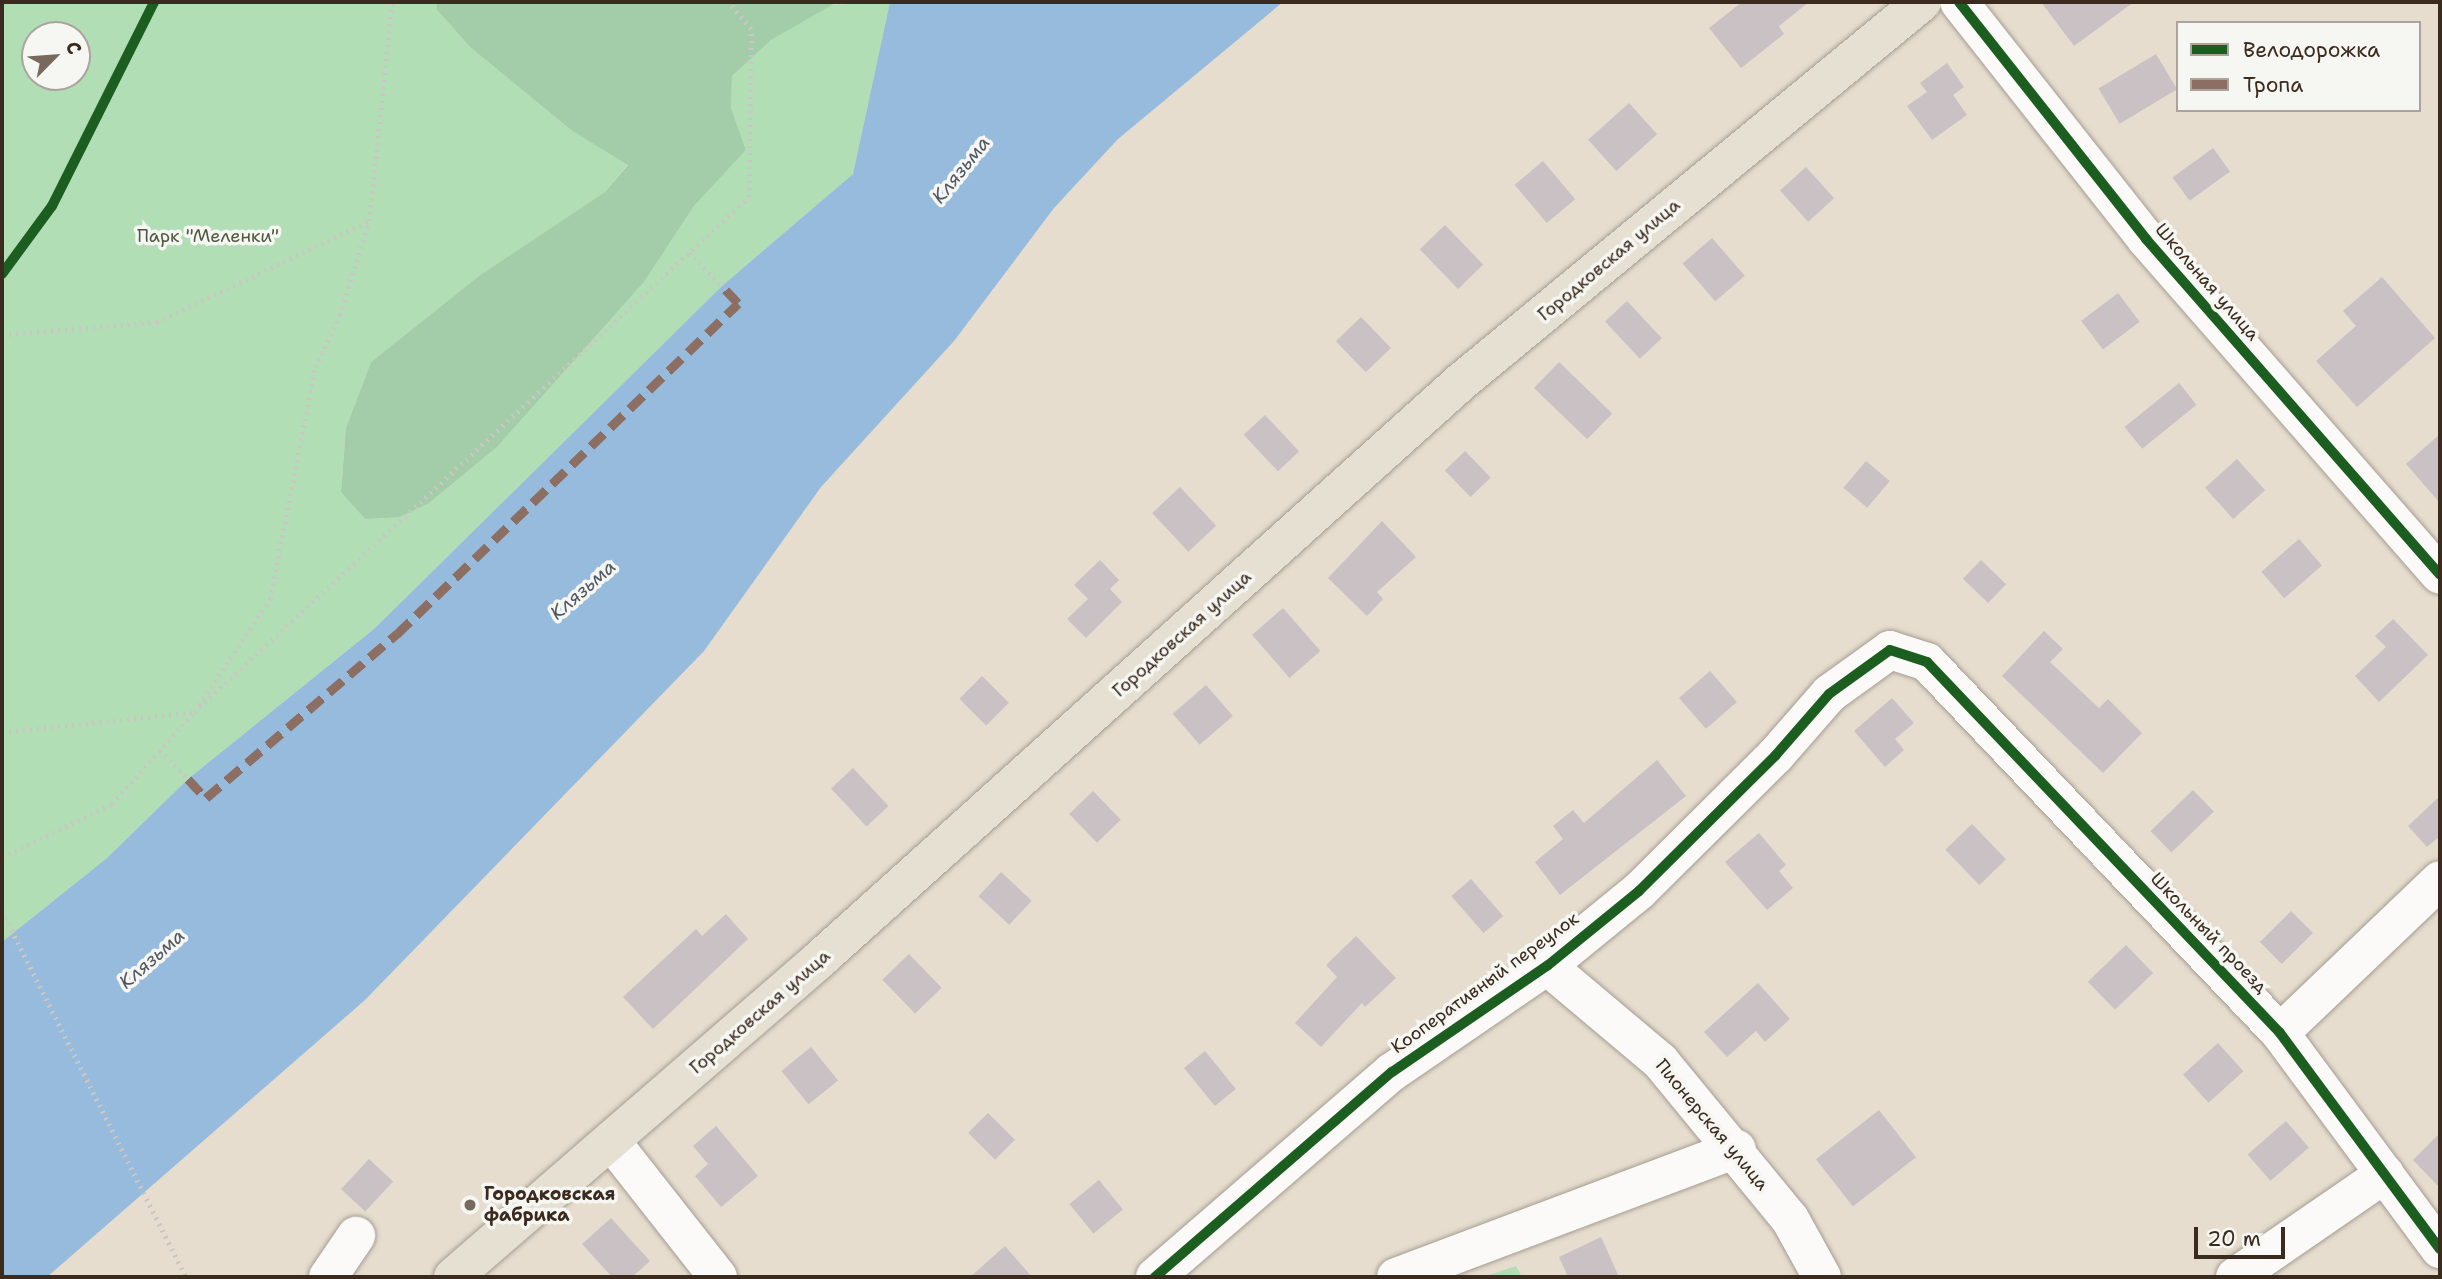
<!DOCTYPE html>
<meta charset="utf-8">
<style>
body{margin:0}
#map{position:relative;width:2442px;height:1279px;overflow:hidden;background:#e6ddce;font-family:"Shantell Sans",sans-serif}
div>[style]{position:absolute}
.green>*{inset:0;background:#b2deb6}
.forest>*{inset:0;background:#a3cca8}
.water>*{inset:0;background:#96bbdd}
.building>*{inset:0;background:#cac1c4;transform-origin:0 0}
.path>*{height:4.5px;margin-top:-2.25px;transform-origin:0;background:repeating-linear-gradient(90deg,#cac7c3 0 2px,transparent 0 7px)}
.roads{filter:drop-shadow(0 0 2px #a59d93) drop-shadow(0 0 2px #a59d93)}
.minor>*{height:38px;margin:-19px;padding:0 19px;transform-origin:19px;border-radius:19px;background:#fbfaf8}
.major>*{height:38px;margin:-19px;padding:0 19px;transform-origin:19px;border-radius:19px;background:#e6e0d3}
.quiet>*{height:9px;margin-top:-4.5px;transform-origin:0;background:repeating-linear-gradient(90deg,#8d6e63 0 18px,transparent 0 27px)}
.cycleway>*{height:10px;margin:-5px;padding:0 5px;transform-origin:5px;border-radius:5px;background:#1b5e20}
.dots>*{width:19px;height:19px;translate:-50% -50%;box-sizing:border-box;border:4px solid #f6f6f2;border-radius:50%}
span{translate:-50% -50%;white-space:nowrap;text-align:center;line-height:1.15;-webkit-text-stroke:7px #f6f6f2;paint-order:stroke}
.park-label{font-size:18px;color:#4e573f}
.street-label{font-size:18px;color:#3b2a1e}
.poi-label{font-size:18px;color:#3b2a1e;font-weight:700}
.left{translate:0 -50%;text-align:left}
.water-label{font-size:19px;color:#4f5863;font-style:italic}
.frame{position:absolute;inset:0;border:4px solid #3b2a1e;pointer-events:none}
.legend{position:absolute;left:2176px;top:21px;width:245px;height:91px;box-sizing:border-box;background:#f6f6f2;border:2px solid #aba49d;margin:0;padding:9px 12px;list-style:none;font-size:21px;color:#3b2a1e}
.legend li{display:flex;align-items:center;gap:14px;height:35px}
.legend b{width:35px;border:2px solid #aba49d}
.north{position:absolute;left:21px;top:21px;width:70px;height:70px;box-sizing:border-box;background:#f6f6f2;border:2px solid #aba49d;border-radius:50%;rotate:65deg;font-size:19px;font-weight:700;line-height:28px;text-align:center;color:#3b2a1e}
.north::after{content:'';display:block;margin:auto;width:24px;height:32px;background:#77695c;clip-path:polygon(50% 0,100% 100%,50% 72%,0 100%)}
.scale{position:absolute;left:2194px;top:1227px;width:91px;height:32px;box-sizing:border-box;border:4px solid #3b2a1e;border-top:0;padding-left:9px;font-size:21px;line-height:24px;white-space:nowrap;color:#3b2a1e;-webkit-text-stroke:5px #f6f6f2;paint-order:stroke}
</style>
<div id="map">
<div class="green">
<div style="clip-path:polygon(evenodd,2px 2px,436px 2px,437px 10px,470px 47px,571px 130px,628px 164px,605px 192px,479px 276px,371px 362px,346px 428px,341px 491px,365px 519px,429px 503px,497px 447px,644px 282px,694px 206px,746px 150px,731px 108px,732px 76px,771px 40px,827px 5px,890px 2px,853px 174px,722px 286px,374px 629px,188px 779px,107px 858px,2px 942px,2px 2px,35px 35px,77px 35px,77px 77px,35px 77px,35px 35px)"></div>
<div style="clip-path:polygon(1516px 1266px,1522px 1277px,1483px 1277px)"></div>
</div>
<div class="forest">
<div style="clip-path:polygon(436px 2px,837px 2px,771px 40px,732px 76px,731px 108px,746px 150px,694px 206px,644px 282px,497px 447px,429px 503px,400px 517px,365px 519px,341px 492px,346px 428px,371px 362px,479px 276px,605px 192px,628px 165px,571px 130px,470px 47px,437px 10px)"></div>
</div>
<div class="water">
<div style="clip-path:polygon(890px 2px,1283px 2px,1118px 139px,1054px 208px,954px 341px,821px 487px,704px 651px,365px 1000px,47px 1277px,2px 1277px,2px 942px,107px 858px,188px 779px,374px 629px,722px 286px,853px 174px)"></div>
</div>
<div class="building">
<div style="clip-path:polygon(1742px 2px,1809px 2px,1779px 26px,1784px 34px,1741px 68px,1709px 28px)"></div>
<div style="clip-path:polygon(2041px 2px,2134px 2px,2074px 46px)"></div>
<div style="left:2156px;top:54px;width:41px;height:67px;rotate:59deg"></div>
<div style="clip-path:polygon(1947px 63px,1964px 87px,1953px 95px,1967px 115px,1932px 140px,1907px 106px,1927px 92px,1920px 83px)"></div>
<div style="left:1629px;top:103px;width:42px;height:55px;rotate:48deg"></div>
<div style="left:2213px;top:148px;width:29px;height:50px;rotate:54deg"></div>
<div style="left:1543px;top:161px;width:50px;height:37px;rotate:50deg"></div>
<div style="left:1806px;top:167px;width:42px;height:35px;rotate:48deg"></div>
<div style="left:1445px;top:225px;width:55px;height:35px;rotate:46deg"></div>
<div style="left:1712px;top:238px;width:50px;height:39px;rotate:49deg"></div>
<div style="clip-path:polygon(2382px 277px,2435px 338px,2357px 407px,2316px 361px,2356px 326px,2343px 311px)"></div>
<div style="left:2118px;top:293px;width:36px;height:46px;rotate:53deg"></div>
<div style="left:1627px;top:301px;width:51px;height:30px;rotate:47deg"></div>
<div style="left:1361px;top:317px;width:43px;height:35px;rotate:46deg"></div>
<div style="left:1559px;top:362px;width:74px;height:36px;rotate:44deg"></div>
<div style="left:2179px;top:383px;width:28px;height:70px;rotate:51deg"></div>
<div style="left:1265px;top:415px;width:50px;height:29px;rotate:47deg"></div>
<div style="clip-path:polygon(2440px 434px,2440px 503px,2406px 464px)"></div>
<div style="left:1465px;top:451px;width:37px;height:28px;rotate:46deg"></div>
<div style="left:2237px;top:459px;width:42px;height:43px;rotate:48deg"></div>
<div style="left:1866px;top:461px;width:31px;height:35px;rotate:40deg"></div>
<div style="left:1180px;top:487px;width:53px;height:38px;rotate:47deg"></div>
<div style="clip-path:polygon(1382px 521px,1416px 557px,1377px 592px,1383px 599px,1367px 616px,1328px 578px)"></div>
<div style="left:2299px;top:539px;width:35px;height:50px;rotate:49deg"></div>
<div style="clip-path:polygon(1100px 560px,1119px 580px,1110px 589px,1122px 602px,1086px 638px,1067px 619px,1088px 599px,1074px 585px)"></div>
<div style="left:1981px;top:560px;width:35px;height:26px;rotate:44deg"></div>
<div style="left:1283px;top:608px;width:57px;height:41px;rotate:49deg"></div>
<div style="clip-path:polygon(2393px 619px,2428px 655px,2379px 702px,2355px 676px,2386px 647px,2375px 636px)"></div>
<div style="clip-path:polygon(2044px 631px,2063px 649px,2050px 662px,2099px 708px,2108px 699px,2142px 733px,2103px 773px,2002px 676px)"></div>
<div style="left:1710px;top:671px;width:41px;height:41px;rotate:49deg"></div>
<div style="left:982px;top:676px;width:38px;height:32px;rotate:45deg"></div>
<div style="left:1206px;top:685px;width:41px;height:44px;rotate:49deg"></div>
<div style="clip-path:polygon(1892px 698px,1914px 723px,1895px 739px,1904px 750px,1885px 767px,1854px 731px)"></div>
<div style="clip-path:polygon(1657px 760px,1686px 796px,1560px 895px,1535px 862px,1563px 839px,1553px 826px,1573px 810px,1584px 823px)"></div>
<div style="left:853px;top:768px;width:52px;height:30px;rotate:47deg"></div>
<div style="left:2193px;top:790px;width:30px;height:59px;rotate:46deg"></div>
<div style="left:1093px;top:791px;width:40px;height:33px;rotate:46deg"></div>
<div style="clip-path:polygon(2440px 796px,2440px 836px,2427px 847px,2408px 826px)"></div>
<div style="left:1972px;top:824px;width:49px;height:37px;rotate:46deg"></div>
<div style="clip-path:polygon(1759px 833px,1786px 865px,1779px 871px,1793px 888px,1767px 910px,1725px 862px)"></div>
<div style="left:1001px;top:872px;width:42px;height:33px;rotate:43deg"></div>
<div style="left:1471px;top:879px;width:49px;height:26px;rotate:49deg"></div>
<div style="left:2291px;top:911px;width:31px;height:44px;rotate:45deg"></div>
<div style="clip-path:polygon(726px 914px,748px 939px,653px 1029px,623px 997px,696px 929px,702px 936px)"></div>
<div style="clip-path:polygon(1356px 936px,1396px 978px,1365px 1007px,1362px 1003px,1321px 1047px,1295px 1023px,1337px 977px,1326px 965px)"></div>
<div style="left:2126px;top:945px;width:39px;height:53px;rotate:46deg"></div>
<div style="left:909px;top:954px;width:47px;height:37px;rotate:46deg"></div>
<div style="clip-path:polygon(1758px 983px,1790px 1019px,1765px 1042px,1756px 1031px,1727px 1057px,1704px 1032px)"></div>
<div style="left:2218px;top:1043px;width:38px;height:47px;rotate:48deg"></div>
<div style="left:811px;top:1047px;width:43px;height:38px;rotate:51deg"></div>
<div style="left:1205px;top:1051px;width:49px;height:27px;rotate:51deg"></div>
<div style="left:1879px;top:1110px;width:60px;height:80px;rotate:52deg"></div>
<div style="left:988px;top:1113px;width:38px;height:28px;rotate:45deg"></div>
<div style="left:2286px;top:1121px;width:35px;height:51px;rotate:49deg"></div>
<div style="clip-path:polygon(716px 1126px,758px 1176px,721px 1207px,695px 1176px,708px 1164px,693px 1146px)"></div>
<div style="clip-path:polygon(2440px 1133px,2440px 1188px,2413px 1160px)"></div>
<div style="left:369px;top:1159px;width:33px;height:41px;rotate:43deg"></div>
<div style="left:1099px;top:1180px;width:38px;height:38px;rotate:51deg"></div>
<div style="clip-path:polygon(611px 1218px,650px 1261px,632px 1277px,612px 1277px,582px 1244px)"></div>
<div style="clip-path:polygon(1601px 1237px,1619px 1277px,1568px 1277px,1559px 1257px)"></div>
<div style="clip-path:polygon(1005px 1246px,1032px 1277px,970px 1277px)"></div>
</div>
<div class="path">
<div style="left:689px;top:253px;width:47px;rotate:45deg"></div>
<div style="left:2px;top:335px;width:156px;rotate:-4.8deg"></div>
<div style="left:157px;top:322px;width:235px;rotate:-25.5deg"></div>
<div style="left:199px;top:705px;width:128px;rotate:-56.2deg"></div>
<div style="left:270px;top:599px;width:236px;rotate:-79deg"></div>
<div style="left:315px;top:367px;width:58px;rotate:-64.3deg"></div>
<div style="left:340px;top:315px;width:98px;rotate:-72.9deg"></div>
<div style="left:369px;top:221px;width:220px;rotate:-84deg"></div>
<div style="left:2px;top:732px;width:193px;rotate:-5.9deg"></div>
<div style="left:194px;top:712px;width:757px;rotate:-42.86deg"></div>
<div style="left:749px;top:197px;width:168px;rotate:-89.3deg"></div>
<div style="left:751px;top:29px;width:35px;rotate:-130deg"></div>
<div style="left:160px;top:750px;width:40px;rotate:46deg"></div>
<div style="left:2px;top:857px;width:122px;rotate:-25.7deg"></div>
<div style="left:112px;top:804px;width:123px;rotate:-48.3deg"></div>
<div style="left:2px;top:911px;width:410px;rotate:63.3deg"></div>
</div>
<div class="roads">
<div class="minor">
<div style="left:1959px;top:2px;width:302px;rotate:51.7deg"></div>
<div style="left:2146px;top:239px;width:446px;rotate:48.8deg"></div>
<div style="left:1547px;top:966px;width:148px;rotate:40.1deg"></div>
<div style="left:1660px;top:1061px;width:205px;rotate:50.6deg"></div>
<div style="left:1790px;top:1219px;width:66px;rotate:61.1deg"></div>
<div style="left:2280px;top:1033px;width:221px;rotate:-43.7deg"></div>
<div style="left:611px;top:1141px;width:173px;rotate:51.8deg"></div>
<div style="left:328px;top:1277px;width:50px;rotate:-55.7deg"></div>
<div style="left:1155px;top:1277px;width:313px;rotate:-40.9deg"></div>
<div style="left:1392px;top:1072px;width:188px;rotate:-34.4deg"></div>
<div style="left:1547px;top:966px;width:119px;rotate:-39.2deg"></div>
<div style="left:1639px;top:891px;width:192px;rotate:-44.8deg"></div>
<div style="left:1775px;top:756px;width:82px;rotate:-48.9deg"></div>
<div style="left:1829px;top:694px;width:75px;rotate:-35.8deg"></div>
<div style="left:1890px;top:650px;width:39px;rotate:18deg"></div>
<div style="left:1927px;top:662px;width:512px;rotate:46.42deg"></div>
<div style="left:2280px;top:1033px;width:269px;rotate:53.5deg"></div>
<div style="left:1396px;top:1277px;width:364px;rotate:-20.6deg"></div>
<div style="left:2235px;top:1277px;width:182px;rotate:-34.5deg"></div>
</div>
<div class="major">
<div style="left:453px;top:1277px;width:486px;rotate:-40.9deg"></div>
<div style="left:820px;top:959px;width:864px;rotate:-42deg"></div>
<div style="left:1462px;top:381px;width:596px;rotate:-39.49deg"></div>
</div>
</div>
<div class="quiet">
<div style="left:188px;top:779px;width:26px;rotate:47deg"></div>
<div style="left:206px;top:798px;width:252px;rotate:-40.7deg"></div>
<div style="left:397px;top:634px;width:475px;rotate:-44.1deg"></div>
<div style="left:738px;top:303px;width:23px;rotate:-133deg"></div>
</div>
<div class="cycleway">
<div style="left:1959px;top:2px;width:302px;rotate:51.7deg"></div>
<div style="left:2146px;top:239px;width:446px;rotate:48.8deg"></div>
<div style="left:2px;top:274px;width:84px;rotate:-53.7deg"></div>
<div style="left:52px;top:206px;width:228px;rotate:-63.4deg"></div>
<div style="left:1155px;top:1277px;width:313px;rotate:-40.9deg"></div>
<div style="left:1392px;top:1072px;width:188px;rotate:-34.4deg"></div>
<div style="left:1547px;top:966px;width:119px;rotate:-39.2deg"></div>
<div style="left:1639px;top:891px;width:192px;rotate:-44.8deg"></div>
<div style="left:1775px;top:756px;width:82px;rotate:-48.9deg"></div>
<div style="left:1829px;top:694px;width:75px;rotate:-35.8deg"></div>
<div style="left:1890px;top:650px;width:39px;rotate:18deg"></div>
<div style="left:1927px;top:662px;width:512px;rotate:46.42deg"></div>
<div style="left:2280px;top:1033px;width:269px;rotate:53.5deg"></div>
</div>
<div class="dots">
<div style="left:470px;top:1205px;background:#77695c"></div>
</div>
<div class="park-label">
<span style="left:208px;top:236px">Парк "Меленки"</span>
</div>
<div class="street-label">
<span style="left:1609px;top:260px;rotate:-40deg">Городковская улица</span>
<span style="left:2207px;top:282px;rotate:49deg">Школьная улица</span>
<span style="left:1182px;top:634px;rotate:-42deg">Городковская улица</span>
<span style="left:2209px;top:933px;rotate:46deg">Школьный проезд</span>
<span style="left:1485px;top:983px;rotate:-36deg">Кооперативный переулок</span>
<span style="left:760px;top:1012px;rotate:-41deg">Городковская улица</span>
<span style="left:1712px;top:1125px;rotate:50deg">Пионерская улица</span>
</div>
<div class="poi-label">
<span class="left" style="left:484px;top:1205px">Городковская<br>фабрика</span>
</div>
<div class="water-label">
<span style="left:961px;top:170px;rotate:-51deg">Клязьма</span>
<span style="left:583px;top:590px;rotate:-41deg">Клязьма</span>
<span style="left:152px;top:959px;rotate:-41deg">Клязьма</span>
</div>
<div class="frame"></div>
<ul class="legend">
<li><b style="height:9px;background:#1b5e20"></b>Велодорожка</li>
<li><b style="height:9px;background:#8d6e63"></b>Тропа</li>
</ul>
<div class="north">С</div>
<div class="scale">20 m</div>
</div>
